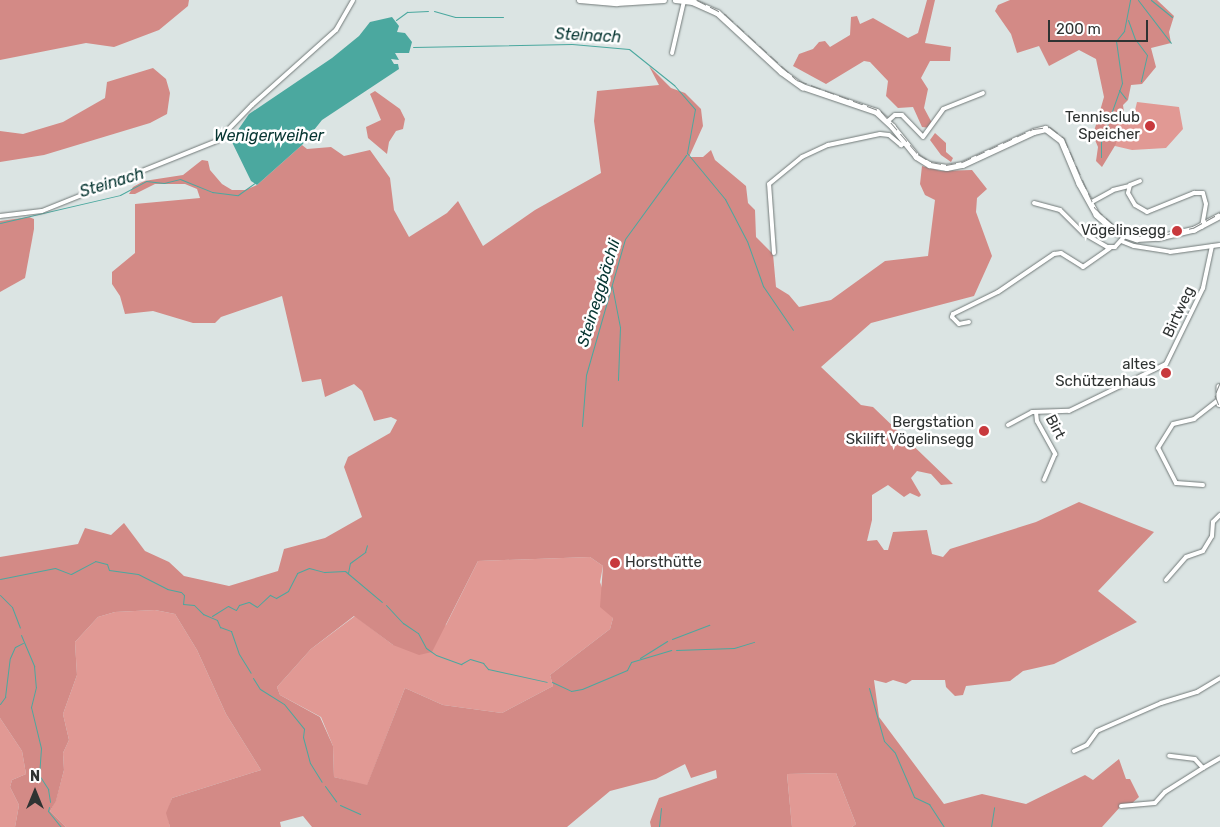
<!DOCTYPE html>
<meta charset="utf-8">
<style>
body{margin:0}
#map{position:relative;width:1220px;height:827px;overflow:hidden;background:#dbe4e3;font-family:Rubik,sans-serif}
div>[style]{position:absolute}
.green>*{inset:0;background:#e19994}
.forest>*{inset:0;background:#d38a86}
.water>*{inset:0;background:#4ba89f}
.stream>*{height:1px;margin:-0.5px;padding:0 0.5px;transform-origin:0.5px;border-radius:0.5px;background:#4ba89f}
.roads{filter:drop-shadow(0 0 1px #717978) drop-shadow(0 0 1px #717978)}
.minor>*{height:4px;margin:-2px;padding:0 2px;transform-origin:2px;border-radius:2px;background:#fff}
.secondary>*{height:5.5px;margin:-2.75px;padding:0 2.75px;transform-origin:2.75px;border-radius:2.75px;background:#fff}
.rail>*{height:1px;margin-top:-0.5px;transform-origin:0;background:repeating-linear-gradient(90deg,#848a89 0 10px,transparent 0 15px)}
.dots>*{width:14px;height:14px;translate:-50% -50%;box-sizing:border-box;border:2px solid #fff;border-radius:50%}
span{translate:-50% -50%;white-space:nowrap;text-align:center;line-height:1.15;-webkit-text-stroke:5px #fff;paint-order:stroke}
.poi-label{font-size:15px;color:#2f3332}
.right{translate:-100% -50%;text-align:right}
.left{translate:0 -50%;text-align:left}
.street-label{font-size:15px;color:#2f3332}
.water-label{font-size:16px;color:#063531;font-style:italic}
.north{position:absolute;left:10px;top:767px;width:50px;height:50px;-webkit-text-stroke:4px #fff;paint-order:stroke;rotate:0deg;font-size:14px;font-weight:700;line-height:20px;text-align:center;color:#2f3332}
.north::after{content:'';display:block;margin:auto;width:18px;height:22px;background:#2f3332;clip-path:polygon(50% 0,100% 100%,50% 72%,0 100%)}
.scale{position:absolute;left:1048px;top:20px;width:100px;height:22px;box-sizing:border-box;border:2px solid #2f3332;border-top:0;padding-left:6px;font-size:15px;line-height:18px;white-space:nowrap;color:#2f3332;-webkit-text-stroke:4px #fff;paint-order:stroke}
</style>
<div id="map">
<div class="green">
<div style="clip-path:polygon(1137px 102px,1179px 107px,1183px 129px,1166px 148px,1132px 150px,1115px 146px,1117px 122px,1132px 123px)"></div>
<div style="clip-path:polygon(590px 557px,603px 566px,600px 582px,613px 618px,610px 629px,550px 675px,553px 686px,502px 713px,443px 705px,405px 688px,367px 786px,334px 777px,333px 746px,321px 717px,280px 695px,277px 687px,311px 649px,355px 616px,393px 645px,446px 625px,478px 561px)"></div>
<div style="clip-path:polygon(155px 610px,175px 614px,197px 650px,226px 714px,261px 770px,172px 798px,167px 813px,170px 827px,66px 827px,50px 811px,56px 800px,64px 770px,63px 753px,69px 740px,63px 714px,77px 675px,75px 642px,98px 617px,115px 612px)"></div>
<div style="clip-path:polygon(0 718px,22px 751px,26px 774px,12px 780px,10px 787px,19px 805px,15px 827px,0 827px)"></div>
<div style="clip-path:polygon(836px 773px,856px 824px,852px 827px,792px 827px,787px 774px)"></div>
</div>
<div class="forest">
<div style="clip-path:polygon(0 0,189px 0,188px 6px,159px 30px,114px 47px,86px 43px,0 60px)"></div>
<div style="clip-path:polygon(927px 0,935px 0,925px 43px,951px 47px,950px 61px,930px 61px,921px 78px,928px 89px,924px 108px,932px 123px,930px 128px,922px 127px,913px 107px,898px 108px,886px 96px,888px 81px,870px 62px,864px 61px,826px 84px,793px 66px,799px 54px,813px 49px,819px 42px,825px 41px,830px 47px,850px 35px,851px 17px,857px 16px,860px 24px,873px 18px,908px 38px,918px 33px)"></div>
<div style="clip-path:polygon(1010px 0,1157px 0,1174px 16px,1169px 32px,1171px 43px,1151px 48px,1156px 67px,1142px 84px,1131px 85px,1128px 100px,1123px 105px,1124px 113px,1117px 122px,1116px 144px,1102px 167px,1096px 161px,1098px 147px,1093px 135px,1104px 97px,1096px 59px,1079px 50px,1049px 66px,1039px 46px,1017px 53px,1011px 34px,995px 11px,998px 5px)"></div>
<div style="clip-path:polygon(evenodd,649px 66px,671px 88px,685px 93px,701px 109px,703px 126px,689px 157px,703px 157px,711px 150px,715px 160px,746px 186px,748px 203px,755px 210px,756px 237px,773px 254px,776px 287px,789px 295px,799px 307px,831px 300px,885px 261px,928px 256px,935px 200px,925px 195px,920px 184px,922px 166px,941px 171px,972px 170px,987px 189px,977px 198px,976px 212px,992px 256px,974px 296px,871px 323px,821px 367px,861px 405px,873px 407px,953px 484px,941px 485px,931px 474px,917px 471px,911px 478px,921px 495px,919px 497px,910px 493px,904px 497px,888px 485px,872px 495px,872px 520px,867px 541px,877px 540px,884px 550px,888px 550px,893px 532px,927px 530px,932px 554px,943px 557px,950px 549px,1036px 522px,1079px 502px,1154px 532px,1098px 591px,1137px 622px,1054px 664px,1023px 671px,1010px 681px,966px 686px,963px 695px,955px 696px,946px 687px,945px 680px,912px 680px,906px 684px,893px 680px,886px 683px,874px 680px,879px 717px,944px 804px,982px 794px,1026px 804px,1085px 775px,1093px 780px,1119px 759px,1126px 779px,1130px 779px,1139px 797px,1130px 805px,1121px 806px,1102px 827px,852px 827px,856px 824px,836px 773px,787px 774px,792px 827px,651px 827px,650px 822px,659px 798px,717px 778px,716px 770px,691px 778px,685px 764px,656px 779px,610px 791px,567px 827px,312px 827px,303px 816px,280px 822px,281px 827px,170px 827px,166px 813px,172px 798px,261px 770px,226px 714px,197px 650px,175px 614px,155px 610px,115px 612px,98px 617px,75px 642px,77px 675px,63px 714px,69px 740px,63px 753px,64px 770px,56px 801px,50px 811px,66px 827px,15px 827px,19px 805px,10px 787px,12px 780px,26px 774px,22px 751px,0 718px,0 557px,78px 544px,85px 528px,111px 535px,124px 523px,145px 551px,169px 562px,184px 576px,229px 586px,278px 571px,284px 549px,325px 538px,362px 517px,344px 467px,348px 457px,390px 433px,397px 420px,391px 417px,374px 421px,362px 391px,354px 384px,325px 397px,321px 379px,302px 382px,282px 296px,221px 317px,215px 323px,193px 323px,153px 311px,125px 314px,120px 296px,112px 284px,112px 272px,135px 253px,135px 204px,200px 198px,197px 189px,185px 184px,155px 184px,135px 194px,129px 194px,133px 187px,144px 181px,183px 175px,202px 160px,208px 161px,210px 170px,222px 184px,232px 190px,245px 190px,257px 185px,302px 145px,307px 149px,331px 147px,344px 156px,370px 150px,390px 178px,394px 210px,409px 237px,447px 213px,458px 201px,483px 246px,535px 210px,601px 173px,594px 121px,597px 91px,659px 85px,649px 66px,590px 557px,603px 566px,600px 607px,613px 618px,610px 629px,550px 675px,553px 686px,502px 713px,443px 705px,405px 688px,367px 785px,334px 777px,333px 746px,320px 717px,280px 695px,277px 687px,311px 649px,354px 616px,393px 645px,419px 655px,432px 652px,478px 561px,590px 557px)"></div>
<div style="clip-path:polygon(153px 68px,166px 79px,170px 93px,167px 114px,150px 123px,44px 155px,0 162px,0 131px,23px 134px,63px 122px,105px 98px,107px 82px)"></div>
<div style="clip-path:polygon(375px 91px,400px 109px,405px 119px,403px 129px,396px 131px,389px 142px,387px 154px,368px 138px,366px 127px,381px 120px,370px 94px)"></div>
<div style="clip-path:polygon(935px 133px,946px 143px,946px 152px,953px 158px,951px 162px,941px 155px,930px 140px)"></div>
<div style="clip-path:polygon(29px 217px,34px 219px,34px 229px,25px 278px,0 292px,0 221px)"></div>
</div>
<div class="water">
<div style="clip-path:polygon(392px 17px,399px 26px,397px 32px,405px 33px,412px 42px,409px 53px,395px 53px,399px 60px,391px 59px,394px 64px,398px 64px,399px 69px,322px 120px,302px 145px,257px 185px,251px 181px,231px 140px,249px 114px,332px 58px,359px 36px,370px 22px)"></div>
</div>
<div class="stream">
<div style="left:1138px;top:0;width:54px;rotate:52.5deg"></div>
<div style="left:1151px;top:0;width:27px;rotate:39deg"></div>
<div style="left:434px;top:11px;width:22px;rotate:16deg"></div>
<div style="left:455px;top:17px;width:48px"></div>
<div style="left:396px;top:20px;width:14px;rotate:-36deg"></div>
<div style="left:407px;top:12px;width:21px;rotate:-3deg"></div>
<div style="left:1128px;top:20px;width:20px;rotate:70deg"></div>
<div style="left:1135px;top:39px;width:20px;rotate:53deg"></div>
<div style="left:1147px;top:55px;width:27px;rotate:103deg"></div>
<div style="left:413px;top:47px;width:159px;rotate:-1.1deg"></div>
<div style="left:572px;top:44px;width:57px;rotate:5deg"></div>
<div style="left:629px;top:49px;width:58px;rotate:38.7deg"></div>
<div style="left:674px;top:85px;width:32px;rotate:49deg"></div>
<div style="left:695px;top:109px;width:45px;rotate:100.3deg"></div>
<div style="left:687px;top:153px;width:60px;rotate:50.4deg"></div>
<div style="left:725px;top:199px;width:47px;rotate:62.4deg"></div>
<div style="left:747px;top:241px;width:48px;rotate:70.4deg"></div>
<div style="left:763px;top:286px;width:53px;rotate:55.7deg"></div>
<div style="left:1119px;top:90px;width:11px;rotate:52deg"></div>
<div style="left:1101px;top:157px;width:15px;rotate:-90deg"></div>
<div style="left:1101px;top:142px;width:63px;rotate:-70.4deg"></div>
<div style="left:1122px;top:83px;width:42px;rotate:-98.1deg"></div>
<div style="left:1116px;top:41px;width:13px;rotate:-51deg"></div>
<div style="left:1124px;top:31px;width:32px;rotate:-79deg"></div>
<div style="left:0;top:223px;width:123px;rotate:-13.1deg"></div>
<div style="left:120px;top:195px;width:30px;rotate:-28deg"></div>
<div style="left:146px;top:181px;width:18px;rotate:6deg"></div>
<div style="left:164px;top:183px;width:16px;rotate:-14deg"></div>
<div style="left:180px;top:179px;width:35px;rotate:22deg"></div>
<div style="left:212px;top:192px;width:26px;rotate:7deg"></div>
<div style="left:238px;top:195px;width:22px;rotate:-36deg"></div>
<div style="left:612px;top:286px;width:42px;rotate:79deg"></div>
<div style="left:620px;top:327px;width:53px;rotate:92.2deg"></div>
<div style="left:582px;top:426px;width:51px;rotate:-85.5deg"></div>
<div style="left:586px;top:375px;width:141px;rotate:-74deg"></div>
<div style="left:625px;top:239px;width:104px;rotate:-54deg"></div>
<div style="left:348px;top:573px;width:10px;rotate:-79deg"></div>
<div style="left:350px;top:563px;width:19px;rotate:-36deg"></div>
<div style="left:365px;top:552px;width:7px;rotate:-74deg"></div>
<div style="left:0;top:579px;width:56px;rotate:-11.3deg"></div>
<div style="left:55px;top:568px;width:17px;rotate:21deg"></div>
<div style="left:71px;top:574px;width:27px;rotate:-28deg"></div>
<div style="left:95px;top:561px;width:12px;rotate:14deg"></div>
<div style="left:107px;top:564px;width:6px;rotate:72deg"></div>
<div style="left:109px;top:570px;width:29px;rotate:8deg"></div>
<div style="left:138px;top:574px;width:33px;rotate:27deg"></div>
<div style="left:167px;top:589px;width:14px;rotate:12deg"></div>
<div style="left:181px;top:592px;width:4px;rotate:45deg"></div>
<div style="left:184px;top:595px;width:9px;rotate:96deg"></div>
<div style="left:183px;top:604px;width:11px;rotate:5deg"></div>
<div style="left:194px;top:605px;width:13px;rotate:45deg"></div>
<div style="left:203px;top:614px;width:15px;rotate:23deg"></div>
<div style="left:217px;top:620px;width:8px;rotate:67deg"></div>
<div style="left:220px;top:627px;width:12px;rotate:20deg"></div>
<div style="left:231px;top:631px;width:24px;rotate:71deg"></div>
<div style="left:239px;top:654px;width:22px;rotate:58deg"></div>
<div style="left:0;top:595px;width:17px;rotate:45deg"></div>
<div style="left:12px;top:607px;width:22px;rotate:69deg"></div>
<div style="left:386px;top:605px;width:25px;rotate:47deg"></div>
<div style="left:403px;top:623px;width:18px;rotate:34deg"></div>
<div style="left:418px;top:633px;width:17px;rotate:62deg"></div>
<div style="left:426px;top:648px;width:12px;rotate:35deg"></div>
<div style="left:436px;top:655px;width:27px;rotate:20deg"></div>
<div style="left:461px;top:664px;width:10px;rotate:-29deg"></div>
<div style="left:470px;top:659px;width:14px;rotate:17deg"></div>
<div style="left:483px;top:663px;width:8px;rotate:50deg"></div>
<div style="left:488px;top:669px;width:60px;rotate:12.4deg"></div>
<div style="left:212px;top:616px;width:19px;rotate:-32deg"></div>
<div style="left:228px;top:606px;width:9px;rotate:27deg"></div>
<div style="left:236px;top:610px;width:6px;rotate:-59deg"></div>
<div style="left:239px;top:605px;width:10px;rotate:-17deg"></div>
<div style="left:249px;top:602px;width:9px;rotate:32deg"></div>
<div style="left:257px;top:607px;width:18px;rotate:-43deg"></div>
<div style="left:270px;top:595px;width:7px;rotate:27deg"></div>
<div style="left:276px;top:598px;width:14px;rotate:-30deg"></div>
<div style="left:288px;top:591px;width:20px;rotate:-63deg"></div>
<div style="left:297px;top:573px;width:13px;rotate:-23deg"></div>
<div style="left:309px;top:568px;width:16px;rotate:15deg"></div>
<div style="left:324px;top:572px;width:21px;rotate:-3deg"></div>
<div style="left:345px;top:571px;width:48px;rotate:40deg"></div>
<div style="left:21px;top:635px;width:34px;rotate:67deg"></div>
<div style="left:34px;top:666px;width:21px;rotate:85deg"></div>
<div style="left:36px;top:687px;width:21px;rotate:104deg"></div>
<div style="left:31px;top:707px;width:42px;rotate:76.3deg"></div>
<div style="left:41px;top:748px;width:27px;rotate:94deg"></div>
<div style="left:39px;top:775px;width:17px;rotate:57deg"></div>
<div style="left:48px;top:789px;width:13px;rotate:81deg"></div>
<div style="left:672px;top:639px;width:40px;rotate:-21deg"></div>
<div style="left:676px;top:650px;width:58px;rotate:-2deg"></div>
<div style="left:734px;top:648px;width:21px;rotate:-17deg"></div>
<div style="left:640px;top:658px;width:32px;rotate:-32deg"></div>
<div style="left:253px;top:678px;width:13px;rotate:58deg"></div>
<div style="left:260px;top:689px;width:28px;rotate:32deg"></div>
<div style="left:284px;top:704px;width:32px;rotate:51deg"></div>
<div style="left:304px;top:729px;width:8px;rotate:97deg"></div>
<div style="left:303px;top:737px;width:27px;rotate:75deg"></div>
<div style="left:310px;top:763px;width:22px;rotate:58deg"></div>
<div style="left:552px;top:682px;width:21px;rotate:25deg"></div>
<div style="left:571px;top:691px;width:11px;rotate:-10deg"></div>
<div style="left:582px;top:689px;width:49px;rotate:-22.9deg"></div>
<div style="left:627px;top:670px;width:9px;rotate:-63deg"></div>
<div style="left:631px;top:662px;width:42px;rotate:-16.7deg"></div>
<div style="left:869px;top:688px;width:55px;rotate:74.2deg"></div>
<div style="left:884px;top:741px;width:16px;rotate:47deg"></div>
<div style="left:895px;top:753px;width:48px;rotate:66.6deg"></div>
<div style="left:914px;top:797px;width:17px;rotate:25deg"></div>
<div style="left:929px;top:804px;width:27px;rotate:57deg"></div>
<div style="left:0;top:704px;width:9px;rotate:-54deg"></div>
<div style="left:5px;top:697px;width:39px;rotate:-83deg"></div>
<div style="left:10px;top:658px;width:12px;rotate:-66deg"></div>
<div style="left:15px;top:647px;width:9px;rotate:-27deg"></div>
<div style="left:325px;top:786px;width:19px;rotate:54deg"></div>
<div style="left:340px;top:805px;width:22px;rotate:24deg"></div>
<div style="left:49px;top:807px;width:4px;rotate:104deg"></div>
<div style="left:48px;top:811px;width:21px;rotate:51deg"></div>
<div style="left:659px;top:827px;width:19px;rotate:-84deg"></div>
<div style="left:991px;top:827px;width:20px;rotate:-81deg"></div>
</div>
<div class="roads">
<div class="minor">
<div style="left:672px;top:53px;width:53px;rotate:-77deg"></div>
<div style="left:888px;top:121px;width:9px;rotate:-41deg"></div>
<div style="left:895px;top:115px;width:7px"></div>
<div style="left:902px;top:115px;width:30px;rotate:46deg"></div>
<div style="left:923px;top:137px;width:34px;rotate:-54deg"></div>
<div style="left:943px;top:109px;width:43px;rotate:-21.8deg"></div>
<div style="left:1140px;top:181px;width:11px;rotate:158deg"></div>
<div style="left:1130px;top:185px;width:8px;rotate:104deg"></div>
<div style="left:1128px;top:193px;width:14px;rotate:60deg"></div>
<div style="left:1135px;top:205px;width:14px;rotate:30deg"></div>
<div style="left:1147px;top:212px;width:51px;rotate:-22deg"></div>
<div style="left:1194px;top:193px;width:9px"></div>
<div style="left:1203px;top:193px;width:11px;rotate:75deg"></div>
<div style="left:1206px;top:204px;width:23px;rotate:100deg"></div>
<div style="left:1034px;top:203px;width:27px;rotate:15deg"></div>
<div style="left:1060px;top:210px;width:33px;rotate:45deg"></div>
<div style="left:1083px;top:233px;width:28px;rotate:30deg"></div>
<div style="left:1107px;top:247px;width:8px"></div>
<div style="left:1115px;top:247px;width:15px;rotate:-48deg"></div>
<div style="left:1090px;top:203px;width:26px;rotate:-29deg"></div>
<div style="left:1113px;top:190px;width:16px;rotate:-14deg"></div>
<div style="left:0;top:216px;width:42px;rotate:-6.8deg"></div>
<div style="left:42px;top:211px;width:188px;rotate:-21.8deg"></div>
<div style="left:217px;top:141px;width:50px;rotate:-45.8deg"></div>
<div style="left:252px;top:105px;width:113px;rotate:-41.8deg"></div>
<div style="left:336px;top:30px;width:34px;rotate:-60deg"></div>
<div style="left:1121px;top:241px;width:14px;rotate:21deg"></div>
<div style="left:1134px;top:246px;width:36px;rotate:9deg"></div>
<div style="left:1170px;top:252px;width:50px;rotate:-8deg"></div>
<div style="left:774px;top:253px;width:69px;rotate:-94.1deg"></div>
<div style="left:769px;top:184px;width:43px;rotate:-39.3deg"></div>
<div style="left:802px;top:157px;width:29px;rotate:-25deg"></div>
<div style="left:828px;top:145px;width:53px;rotate:-11.9deg"></div>
<div style="left:880px;top:134px;width:9px;rotate:6deg"></div>
<div style="left:889px;top:135px;width:16px;rotate:40deg"></div>
<div style="left:901px;top:145px;width:4px;rotate:-27deg"></div>
<div style="left:969px;top:322px;width:10px;rotate:169deg"></div>
<div style="left:959px;top:324px;width:10px;rotate:-135deg"></div>
<div style="left:952px;top:317px;width:3px;rotate:-72deg"></div>
<div style="left:953px;top:314px;width:50px;rotate:-26.1deg"></div>
<div style="left:998px;top:292px;width:68px;rotate:-34.2deg"></div>
<div style="left:1054px;top:254px;width:7px;rotate:-8deg"></div>
<div style="left:1061px;top:253px;width:26px;rotate:32deg"></div>
<div style="left:1083px;top:267px;width:33px;rotate:-35deg"></div>
<div style="left:1036px;top:412px;width:9px;rotate:84deg"></div>
<div style="left:1037px;top:421px;width:38px;rotate:61deg"></div>
<div style="left:1055px;top:454px;width:28px;rotate:113deg"></div>
<div style="left:1008px;top:425px;width:27px;rotate:-28deg"></div>
<div style="left:1032px;top:412px;width:37px;rotate:-2deg"></div>
<div style="left:1069px;top:411px;width:108px;rotate:-25.9deg"></div>
<div style="left:1166px;top:364px;width:85px;rotate:-64deg"></div>
<div style="left:1203px;top:288px;width:43px;rotate:-77.9deg"></div>
<div style="left:1203px;top:485px;width:27px;rotate:-176deg"></div>
<div style="left:1176px;top:483px;width:39px;rotate:-117deg"></div>
<div style="left:1158px;top:448px;width:28px;rotate:-58deg"></div>
<div style="left:1173px;top:424px;width:22px;rotate:-13deg"></div>
<div style="left:1194px;top:419px;width:31px;rotate:-38deg"></div>
<div style="left:1166px;top:580px;width:30px;rotate:-49deg"></div>
<div style="left:1186px;top:557px;width:18px;rotate:-19deg"></div>
<div style="left:1203px;top:551px;width:17px;rotate:-59deg"></div>
<div style="left:1212px;top:536px;width:14px;rotate:-86deg"></div>
<div style="left:1213px;top:522px;width:10px;rotate:-45deg"></div>
<div style="left:1074px;top:751px;width:14px;rotate:-25deg"></div>
<div style="left:1087px;top:745px;width:17px;rotate:-54deg"></div>
<div style="left:1097px;top:731px;width:70px;rotate:-23.6deg"></div>
<div style="left:1161px;top:703px;width:38px;rotate:-17deg"></div>
<div style="left:1197px;top:692px;width:27px;rotate:-31deg"></div>
<div style="left:1203px;top:768px;width:20px;rotate:-30deg"></div>
<div style="left:1121px;top:806px;width:34px;rotate:-5deg"></div>
<div style="left:1155px;top:803px;width:15px;rotate:-48deg"></div>
<div style="left:1165px;top:792px;width:45px;rotate:-32.3deg"></div>
<div style="left:1203px;top:768px;width:12px;rotate:-132deg"></div>
<div style="left:1195px;top:759px;width:26px;rotate:-173deg"></div>
</div>
<div class="secondary">
<div style="left:580px;top:0;width:37px;rotate:5deg"></div>
<div style="left:617px;top:3px;width:47px;rotate:-3.7deg"></div>
<div style="left:676px;top:0;width:17px;rotate:7deg"></div>
<div style="left:693px;top:2px;width:27px;rotate:24deg"></div>
<div style="left:718px;top:13px;width:87px;rotate:42.7deg"></div>
<div style="left:782px;top:72px;width:26px;rotate:36deg"></div>
<div style="left:803px;top:87px;width:78px;rotate:18.7deg"></div>
<div style="left:877px;top:112px;width:22px;rotate:43deg"></div>
<div style="left:893px;top:127px;width:38px;rotate:51deg"></div>
<div style="left:917px;top:157px;width:15px;rotate:32deg"></div>
<div style="left:930px;top:165px;width:17px;rotate:10deg"></div>
<div style="left:947px;top:168px;width:16px;rotate:-11deg"></div>
<div style="left:963px;top:165px;width:78px;rotate:-24.9deg"></div>
<div style="left:1034px;top:132px;width:12px;rotate:-14deg"></div>
<div style="left:1046px;top:129px;width:20px;rotate:37deg"></div>
<div style="left:1062px;top:141px;width:47px;rotate:67.3deg"></div>
<div style="left:1080px;top:184px;width:35px;rotate:61deg"></div>
<div style="left:1097px;top:215px;width:28px;rotate:41deg"></div>
<div style="left:1118px;top:233px;width:20px;rotate:18deg"></div>
<div style="left:1137px;top:239px;width:21px;rotate:-3deg"></div>
<div style="left:1158px;top:238px;width:37px;rotate:-13deg"></div>
<div style="left:1194px;top:230px;width:30px;rotate:-28deg"></div>
<div style="left:1220px;top:387px;width:17px;rotate:90deg"></div>
</div>
</div>
<div class="rail">
<div style="left:697px;top:0;width:33px;rotate:27deg"></div>
<div style="left:726px;top:15px;width:96px;rotate:42.5deg"></div>
<div style="left:797px;top:80px;width:90px;rotate:20.3deg"></div>
<div style="left:881px;top:111px;width:57px;rotate:49.3deg"></div>
<div style="left:918px;top:154px;width:15px;rotate:32deg"></div>
<div style="left:931px;top:162px;width:15px;rotate:11deg"></div>
<div style="left:946px;top:165px;width:16px;rotate:-11deg"></div>
<div style="left:962px;top:162px;width:78px;rotate:-24.9deg"></div>
<div style="left:1033px;top:129px;width:17px;rotate:-7deg"></div>
<div style="left:1050px;top:127px;width:18px;rotate:38deg"></div>
<div style="left:1064px;top:138px;width:77px;rotate:66.1deg"></div>
<div style="left:1095px;top:208px;width:31px;rotate:42deg"></div>
<div style="left:1118px;top:229px;width:19px;rotate:21deg"></div>
<div style="left:1136px;top:236px;width:24px"></div>
<div style="left:1160px;top:236px;width:34px;rotate:-14deg"></div>
<div style="left:1193px;top:228px;width:31px;rotate:-29deg"></div>
<div style="left:1220px;top:383px;width:13px;rotate:113deg"></div>
<div style="left:1215px;top:395px;width:14px;rotate:69deg"></div>
</div>
<div class="dots">
<div style="left:1150px;top:126px;background:#c8393d"></div>
<div style="left:1177px;top:231px;background:#c8393d"></div>
<div style="left:1166px;top:373px;background:#c8393d"></div>
<div style="left:984px;top:431px;background:#c8393d"></div>
<div style="left:615px;top:563px;background:#c8393d"></div>
</div>
<div class="poi-label">
<span class="right" style="left:1140px;top:126px">Tennisclub<br>Speicher</span>
<span class="right" style="left:1166px;top:231px">Vögelinsegg</span>
<span class="right" style="left:1156px;top:373px">altes<br>Schützenhaus</span>
<span class="right" style="left:974px;top:431px">Bergstation<br>Skilift Vögelinsegg</span>
<span class="left" style="left:625px;top:563px">Horsthütte</span>
</div>
<div class="street-label">
<span style="left:1179px;top:312px;rotate:-65deg">Birtweg</span>
<span style="left:1055px;top:427px;rotate:62deg">Birt</span>
</div>
<div class="water-label">
<span style="left:588px;top:36px;rotate:3deg">Steinach</span>
<span style="left:269px;top:136px">Wenigerweiher</span>
<span style="left:112px;top:183px;rotate:-17deg">Steinach</span>
<span style="left:599px;top:293px;rotate:-73deg">Steineggbächli</span>
</div>
<div class="north">N</div>
<div class="scale">200 m</div>
</div>
